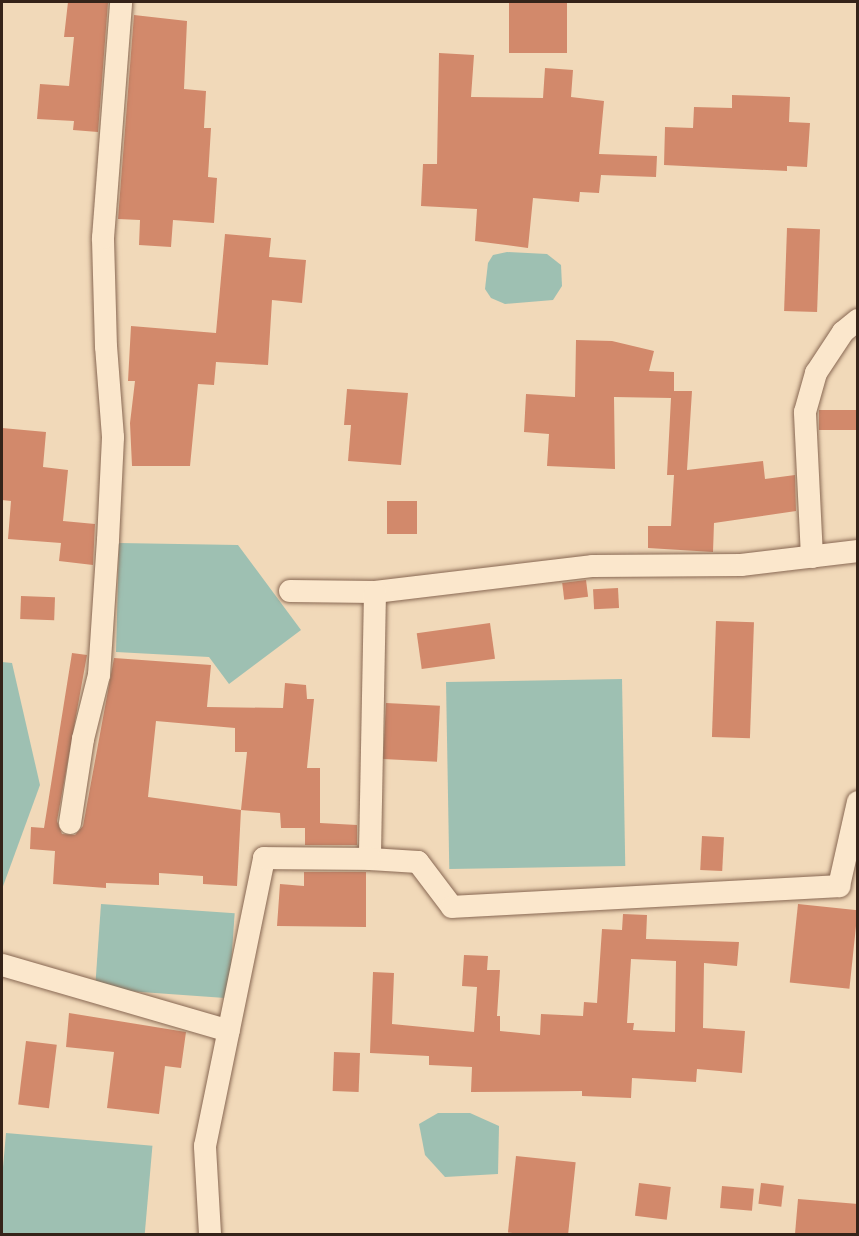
<!DOCTYPE html>
<style>
body{margin:0}
#map{position:relative;width:859px;height:1236px;overflow:hidden;background:#f1d9b9;font-family:"Roboto Serif",serif}
div>[style]{position:absolute}
.water>*{inset:0;background:#9ec0b2;transform-origin:0 0}
.building>*{inset:0;background:#d2896b;transform-origin:0 0}
.roads{filter:drop-shadow(0 0 2px #886853) drop-shadow(0 0 2px #886853)}
.street>*{height:22px;margin:-11px;padding:0 11px;transform-origin:11px;border-radius:11px;background:#fbe7cc}
span{translate:-50% -50%;white-space:nowrap;text-align:center;line-height:1.15;-webkit-text-stroke:4.5px #f8e4c9;paint-order:stroke}
.frame{position:absolute;inset:0;border:3px solid #352319;pointer-events:none}
</style>
<div id="map">
<div class="water">
<div style="clip-path:polygon(507px 252px,547px 254px,561px 265px,562px 286px,553px 300px,505px 304px,491px 298px,485px 289px,488px 263px,493px 255px)"></div>
<div style="clip-path:polygon(119px 543px,238px 545px,301px 630px,229px 684px,209px 657px,116px 652px)"></div>
<div style="clip-path:polygon(2px 662px,12px 663px,40px 785px,2px 889px)"></div>
<div style="left:622px;top:679px;width:187px;height:176px;rotate:89deg"></div>
<div style="left:101px;top:904px;width:134px;height:85px;rotate:4deg"></div>
<div style="clip-path:polygon(438px 1113px,470px 1113px,499px 1126px,498px 1174px,445px 1177px,425px 1155px,419px 1124px)"></div>
<div style="left:6px;top:1133px;width:147px;height:101px;rotate:5deg"></div>
</div>
<div class="building">
<div style="clip-path:polygon(68px 2px,108px 2px,98px 132px,73px 130px,74px 121px,37px 119px,40px 84px,69px 86px,74px 37px,64px 37px)"></div>
<div style="left:509px;top:2px;width:58px;height:51px"></div>
<div style="clip-path:polygon(134px 15px,187px 21px,184px 89px,206px 91px,204px 128px,211px 128px,208px 177px,217px 178px,214px 223px,173px 220px,171px 247px,139px 245px,140px 220px,118px 219px)"></div>
<div style="clip-path:polygon(439px 53px,474px 55px,471px 97px,543px 98px,545px 68px,573px 70px,571px 97px,604px 101px,599px 154px,657px 156px,656px 177px,601px 175px,599px 193px,580px 192px,579px 202px,533px 198px,528px 248px,475px 241px,477px 209px,421px 206px,423px 164px,437px 164px)"></div>
<div style="clip-path:polygon(732px 95px,790px 97px,789px 122px,810px 123px,807px 167px,787px 166px,787px 171px,664px 165px,665px 127px,693px 128px,694px 107px,732px 108px)"></div>
<div style="left:787px;top:228px;width:33px;height:83px;rotate:2deg"></div>
<div style="clip-path:polygon(225px 234px,271px 238px,269px 257px,306px 260px,302px 303px,272px 300px,268px 365px,216px 362px,214px 385px,198px 384px,190px 466px,132px 466px,130px 423px,135px 381px,128px 381px,131px 326px,216px 333px)"></div>
<div style="clip-path:polygon(576px 340px,612px 341px,654px 351px,649px 371px,674px 372px,674px 391px,692px 391px,687px 470px,763px 461px,765px 479px,795px 475px,796px 511px,714px 523px,713px 552px,648px 548px,648px 526px,671px 526px,674px 475px,667px 475px,671px 398px,614px 397px,615px 469px,547px 466px,549px 434px,524px 432px,526px 394px,575px 397px)"></div>
<div style="clip-path:polygon(347px 389px,408px 393px,401px 465px,348px 461px,351px 425px,344px 425px)"></div>
<div style="left:819px;top:410px;width:39px;height:20px"></div>
<div style="clip-path:polygon(2px 428px,46px 432px,43px 467px,68px 470px,63px 521px,95px 524px,93px 565px,59px 561px,61px 543px,8px 539px,11px 501px,2px 500px)"></div>
<div style="left:417px;top:501px;width:33px;height:30px;rotate:90deg"></div>
<div style="left:586px;top:580px;width:17px;height:24px;rotate:83deg"></div>
<div style="left:618px;top:588px;width:20px;height:25px;rotate:87deg"></div>
<div style="left:21px;top:596px;width:34px;height:23px;rotate:2deg"></div>
<div style="left:716px;top:621px;width:38px;height:116px;rotate:2deg"></div>
<div style="left:490px;top:623px;width:36px;height:74px;rotate:82deg"></div>
<div style="clip-path:polygon(72px 653px,87px 655px,57px 821px,62px 834px,75px 835px,83px 826px,114px 658px,211px 665px,207px 707px,283px 708px,285px 683px,306px 685px,307px 699px,314px 699px,307px 768px,320px 768px,320px 823px,357px 825px,357px 845px,305px 845px,305px 828px,281px 828px,280px 813px,241px 810px,247px 752px,235px 752px,235px 728px,156px 721px,148px 797px,241px 810px,237px 886px,203px 884px,203px 876px,159px 873px,159px 885px,106px 883px,106px 888px,53px 884px,55px 851px,30px 849px,31px 827px,44px 828px)"></div>
<div style="left:386px;top:703px;width:54px;height:56px;rotate:3deg"></div>
<div style="left:702px;top:836px;width:22px;height:34px;rotate:3deg"></div>
<div style="clip-path:polygon(304px 872px,366px 872px,366px 927px,277px 926px,280px 884px,304px 886px)"></div>
<div style="left:798px;top:904px;width:60px;height:79px;rotate:6deg"></div>
<div style="clip-path:polygon(evenodd,623px 914px,647px 915px,646px 939px,739px 942px,737px 966px,704px 963px,703px 1028px,745px 1031px,742px 1073px,697px 1069px,696px 1082px,632px 1078px,631px 1098px,582px 1096px,582px 1091px,471px 1092px,472px 1067px,429px 1065px,429px 1056px,370px 1053px,373px 972px,394px 973px,392px 1024px,474px 1032px,477px 987px,462px 986px,464px 955px,488px 956px,487px 970px,500px 970px,497px 1016px,500px 1016px,500px 1031px,540px 1035px,541px 1014px,583px 1016px,584px 1002px,597px 1003px,602px 929px,622px 930px,623px 914px,631px 959px,676px 961px,675px 1032px,633px 1030px,634px 1023px,627px 1023px,631px 959px)"></div>
<div style="clip-path:polygon(69px 1013px,186px 1032px,181px 1068px,165px 1066px,159px 1114px,107px 1108px,114px 1052px,66px 1047px)"></div>
<div style="left:26px;top:1041px;width:31px;height:64px;rotate:7deg"></div>
<div style="left:334px;top:1052px;width:26px;height:39px;rotate:2deg"></div>
<div style="left:516px;top:1156px;width:60px;height:77px;rotate:6deg"></div>
<div style="left:639px;top:1183px;width:32px;height:33px;rotate:7deg"></div>
<div style="left:761px;top:1183px;width:23px;height:21px;rotate:7deg"></div>
<div style="left:722px;top:1186px;width:32px;height:22px;rotate:5deg"></div>
<div style="clip-path:polygon(798px 1199px,858px 1204px,858px 1234px,795px 1234px)"></div>
</div>
<div class="roads">
<div class="street">
<div style="left:812px;top:557px;width:145px;rotate:-92.8deg"></div>
<div style="left:805px;top:412px;width:41px;rotate:-74.2deg"></div>
<div style="left:816px;top:373px;width:49px;rotate:-56.6deg"></div>
<div style="left:843px;top:332px;width:19px;rotate:-39deg"></div>
<div style="left:290px;top:591px;width:85px;rotate:0.7deg"></div>
<div style="left:375px;top:592px;width:220px;rotate:-6.8deg"></div>
<div style="left:593px;top:566px;width:148px;rotate:-0.4deg"></div>
<div style="left:741px;top:565px;width:118px;rotate:-6.8deg"></div>
<div style="left:375px;top:592px;width:267px;rotate:91.1deg"></div>
<div style="left:370px;top:859px;width:48px;rotate:3.6deg"></div>
<div style="left:418px;top:862px;width:56px;rotate:52.9deg"></div>
<div style="left:452px;top:907px;width:388px;rotate:-3.1deg"></div>
<div style="left:839px;top:886px;width:86px;rotate:-77.3deg"></div>
<div style="left:70px;top:823px;width:85px;rotate:-81.2deg"></div>
<div style="left:83px;top:739px;width:66px;rotate:-76deg"></div>
<div style="left:99px;top:675px;width:135px;rotate:-86.2deg"></div>
<div style="left:108px;top:540px;width:103px;rotate:-87.2deg"></div>
<div style="left:113px;top:437px;width:90px;rotate:-94.4deg"></div>
<div style="left:106px;top:347px;width:109px;rotate:-91.6deg"></div>
<div style="left:103px;top:238px;width:237px;rotate:-85.6deg"></div>
<div style="left:2px;top:965px;width:236px;rotate:16.2deg"></div>
<div style="left:210px;top:1234px;width:88px;rotate:-93.3deg"></div>
<div style="left:205px;top:1146px;width:294px;rotate:-78.4deg"></div>
<div style="left:264px;top:858px;width:106px;rotate:0.5deg"></div>
</div>
</div>
<div class="frame"></div>
</div>
